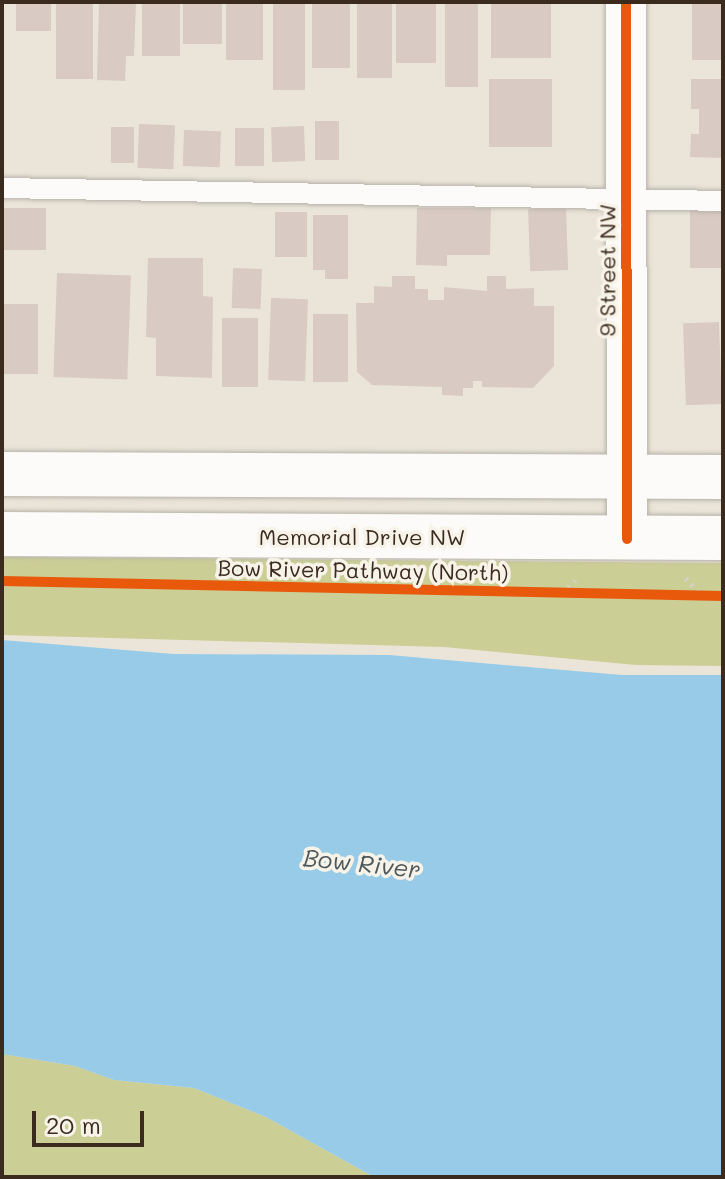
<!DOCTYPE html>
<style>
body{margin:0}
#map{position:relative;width:725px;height:1179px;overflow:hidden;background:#ebe5d9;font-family:Mali,sans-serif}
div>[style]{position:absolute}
.green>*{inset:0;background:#cbcf96}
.water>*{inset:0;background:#97cbe7}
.building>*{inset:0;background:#d9cbc4;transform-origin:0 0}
.path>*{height:5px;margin-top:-2.5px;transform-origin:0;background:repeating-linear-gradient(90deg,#d5d2cf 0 2px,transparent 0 8px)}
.roads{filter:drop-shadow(0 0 2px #b7b2a9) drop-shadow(0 0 2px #b7b2a9)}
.service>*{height:20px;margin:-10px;padding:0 10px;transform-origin:10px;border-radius:10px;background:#fcfbf9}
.minor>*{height:40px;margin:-20px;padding:0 20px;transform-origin:20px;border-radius:20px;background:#fcfbf9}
.secondary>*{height:44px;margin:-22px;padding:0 22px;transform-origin:22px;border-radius:22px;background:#fcfbf9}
.cycleway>*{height:10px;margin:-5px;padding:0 5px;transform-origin:5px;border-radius:5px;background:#e8590c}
span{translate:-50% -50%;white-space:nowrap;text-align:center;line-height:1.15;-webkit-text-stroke:7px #f7f3e8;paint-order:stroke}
.street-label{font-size:22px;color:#3b2a1e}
.water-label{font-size:24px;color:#4c575c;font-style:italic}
.frame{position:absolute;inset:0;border:4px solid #3b2a1e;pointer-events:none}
.scale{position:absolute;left:32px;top:1111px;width:112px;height:36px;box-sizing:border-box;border:4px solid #3b2a1e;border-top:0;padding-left:10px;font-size:24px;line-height:28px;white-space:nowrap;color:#3b2a1e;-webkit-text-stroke:6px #f7f3e8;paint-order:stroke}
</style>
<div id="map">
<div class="green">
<div style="clip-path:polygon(2px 557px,723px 563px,723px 666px,636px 665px,444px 647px,2px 635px)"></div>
<div style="clip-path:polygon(2px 1054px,75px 1066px,114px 1080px,194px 1088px,266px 1117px,374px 1177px,2px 1177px)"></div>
</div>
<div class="water">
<div style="clip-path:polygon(2px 640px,174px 654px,389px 655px,622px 675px,723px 675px,723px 1177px,374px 1177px,266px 1117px,194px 1088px,114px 1080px,75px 1066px,2px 1054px)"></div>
</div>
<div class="building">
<div style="left:16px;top:2px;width:35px;height:29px"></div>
<div style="left:56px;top:2px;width:37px;height:77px"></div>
<div style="clip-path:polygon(99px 2px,136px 2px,134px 56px,126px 56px,125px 81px,97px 80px)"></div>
<div style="left:142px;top:2px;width:38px;height:54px"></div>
<div style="left:183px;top:2px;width:39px;height:42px"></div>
<div style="left:226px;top:2px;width:37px;height:58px"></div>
<div style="left:273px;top:2px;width:32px;height:88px"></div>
<div style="left:312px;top:2px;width:38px;height:66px"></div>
<div style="left:357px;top:2px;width:35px;height:76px"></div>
<div style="left:396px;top:2px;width:40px;height:61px"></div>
<div style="left:445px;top:2px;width:33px;height:85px"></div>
<div style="left:491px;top:2px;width:60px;height:56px"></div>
<div style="left:692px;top:2px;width:31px;height:58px"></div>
<div style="left:489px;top:79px;width:63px;height:68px"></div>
<div style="clip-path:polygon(691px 79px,723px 79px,723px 158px,690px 157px,691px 134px,699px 134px,699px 109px,691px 109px)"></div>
<div style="left:315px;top:121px;width:24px;height:39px"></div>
<div style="left:139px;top:124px;width:36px;height:44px;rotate:2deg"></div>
<div style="left:304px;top:126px;width:35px;height:33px;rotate:88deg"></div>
<div style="left:111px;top:127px;width:23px;height:36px"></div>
<div style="left:235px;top:128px;width:29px;height:38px"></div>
<div style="left:184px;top:130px;width:37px;height:36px;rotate:2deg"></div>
<div style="left:2px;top:208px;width:44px;height:42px"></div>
<div style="clip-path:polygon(417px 208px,491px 208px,490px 255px,447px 255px,447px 266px,416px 265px)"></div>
<div style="left:566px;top:208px;width:62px;height:38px;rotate:88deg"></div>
<div style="left:723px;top:210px;width:58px;height:33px;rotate:90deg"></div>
<div style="left:275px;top:212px;width:32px;height:45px"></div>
<div style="clip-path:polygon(313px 215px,348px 215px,348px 279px,325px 279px,325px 270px,313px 270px)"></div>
<div style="clip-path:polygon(148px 258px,203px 258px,203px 296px,213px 297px,212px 378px,156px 376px,156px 338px,146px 337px)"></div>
<div style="left:233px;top:268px;width:29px;height:40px;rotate:2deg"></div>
<div style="left:57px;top:273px;width:74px;height:104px;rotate:2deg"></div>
<div style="clip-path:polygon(392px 276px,415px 276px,415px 289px,428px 289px,428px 300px,444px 300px,444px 287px,487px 291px,487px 276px,506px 276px,506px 289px,534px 288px,534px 306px,554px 306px,554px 366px,533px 388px,482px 387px,482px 381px,473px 381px,473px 388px,463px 388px,463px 396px,442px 395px,442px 387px,372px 385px,357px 372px,356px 303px,374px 303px,374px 286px,392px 287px)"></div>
<div style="left:271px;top:298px;width:37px;height:82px;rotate:2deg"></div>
<div style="left:2px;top:304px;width:36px;height:70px"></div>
<div style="left:313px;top:314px;width:35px;height:68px"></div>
<div style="left:222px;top:318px;width:36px;height:69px"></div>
<div style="left:719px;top:322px;width:82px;height:36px;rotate:88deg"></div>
</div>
<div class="path">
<div style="left:686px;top:578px;width:23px;rotate:49deg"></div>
<div style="left:563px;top:593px;width:22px;rotate:-47deg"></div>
</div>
<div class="roads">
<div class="service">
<div style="left:2px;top:188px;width:721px;rotate:1.03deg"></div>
</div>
<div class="minor">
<div style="left:626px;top:2px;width:537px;rotate:89.89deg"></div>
</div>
<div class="secondary">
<div style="left:2px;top:474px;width:721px;rotate:0.24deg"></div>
<div style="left:2px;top:534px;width:721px;rotate:0.32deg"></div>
</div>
</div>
<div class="cycleway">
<div style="left:626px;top:2px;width:537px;rotate:89.89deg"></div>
<div style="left:2px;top:581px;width:721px;rotate:1.19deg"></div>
</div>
<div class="street-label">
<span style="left:607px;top:270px;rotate:-90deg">9 Street NW</span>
<span style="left:362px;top:537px">Memorial Drive NW</span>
<span style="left:363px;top:570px;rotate:1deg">Bow River Pathway (North)</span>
</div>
<div class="water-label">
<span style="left:362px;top:863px;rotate:6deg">Bow River</span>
</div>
<div class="frame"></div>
<div class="scale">20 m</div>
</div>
